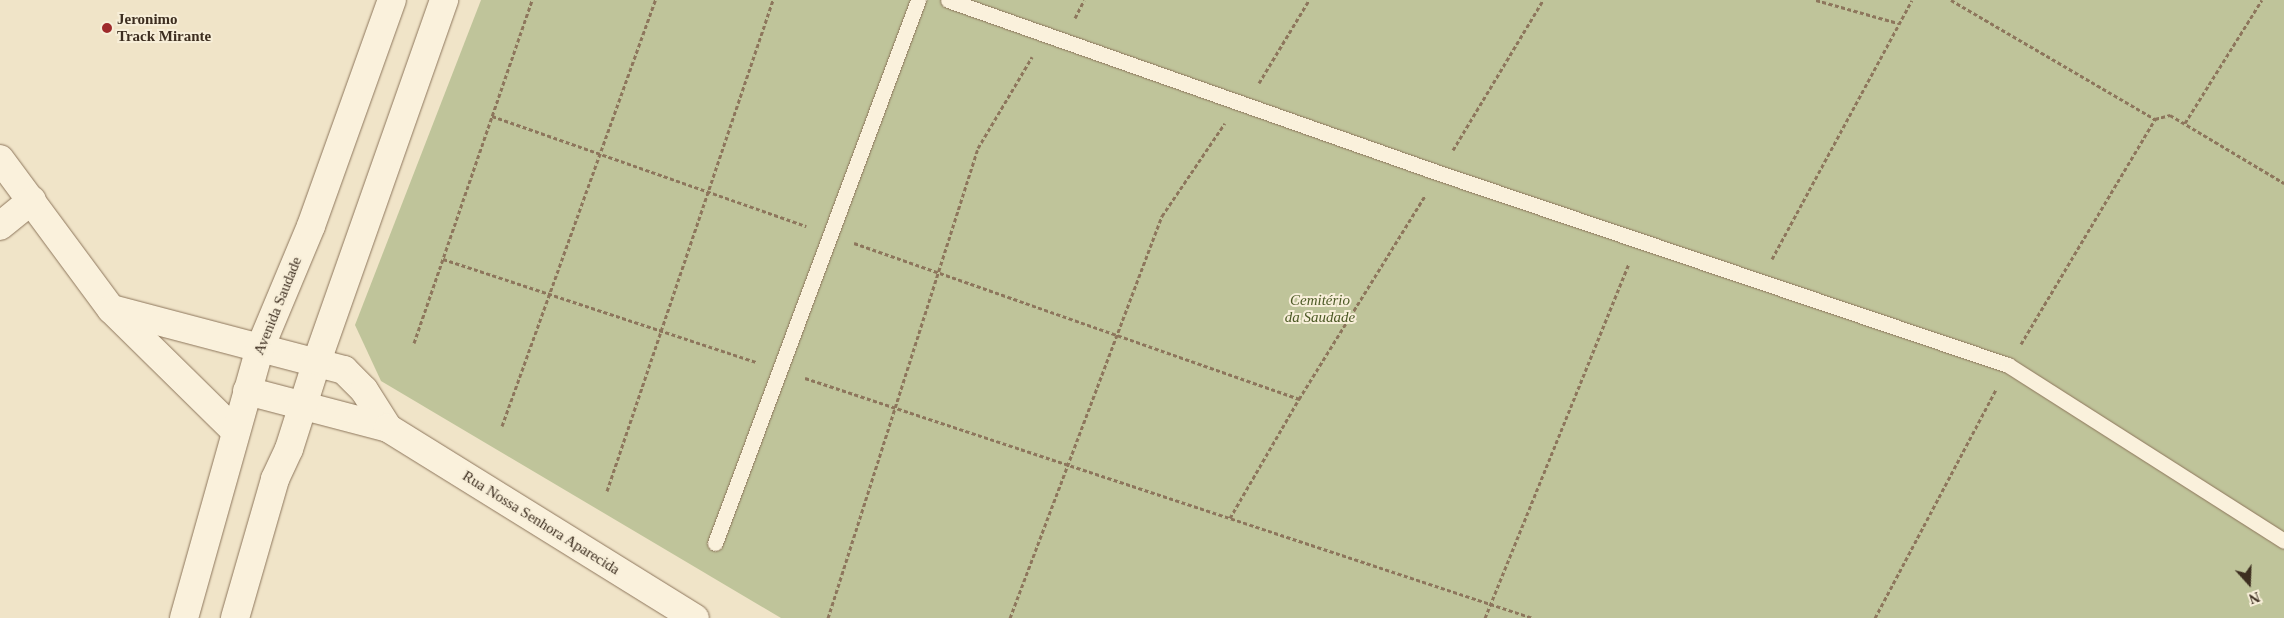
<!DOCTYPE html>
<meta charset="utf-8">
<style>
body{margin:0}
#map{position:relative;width:2284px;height:618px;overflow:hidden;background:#f0e4c8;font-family:"Times New Roman",serif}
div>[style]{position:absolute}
.cemetery>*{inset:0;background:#bfc49a}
.path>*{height:3px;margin-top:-1.5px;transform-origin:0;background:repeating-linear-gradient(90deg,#8d765c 0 4px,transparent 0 6.5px)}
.roads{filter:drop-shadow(0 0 1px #8d765c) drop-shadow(0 0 1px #8d765c)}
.service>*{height:15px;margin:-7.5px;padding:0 7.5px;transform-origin:7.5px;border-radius:7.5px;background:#faf1dc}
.minor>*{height:28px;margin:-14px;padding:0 14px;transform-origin:14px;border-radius:14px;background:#faf1dc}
.tertiary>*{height:28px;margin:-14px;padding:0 14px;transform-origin:14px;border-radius:14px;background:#faf1dc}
.secondary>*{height:28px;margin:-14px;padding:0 14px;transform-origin:14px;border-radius:14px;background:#faf1dc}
.dots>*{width:14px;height:14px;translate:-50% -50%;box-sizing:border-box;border:2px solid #f7eed8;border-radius:50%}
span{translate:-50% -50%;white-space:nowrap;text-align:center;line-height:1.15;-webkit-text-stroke:4px #f7eed8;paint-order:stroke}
.poi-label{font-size:15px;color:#3d2e20;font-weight:700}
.left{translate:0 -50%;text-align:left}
.park-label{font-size:15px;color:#4d5a26;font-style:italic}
.street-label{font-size:15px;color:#3d2e20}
.north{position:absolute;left:2224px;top:558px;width:50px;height:50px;-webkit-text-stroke:4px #f7eed8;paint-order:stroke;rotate:160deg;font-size:14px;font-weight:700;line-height:20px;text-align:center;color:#3d2e20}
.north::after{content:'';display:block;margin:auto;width:18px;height:22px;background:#3d2e20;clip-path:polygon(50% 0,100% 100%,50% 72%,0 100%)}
</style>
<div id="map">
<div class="cemetery">
<div style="clip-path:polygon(481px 0,2284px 0,2284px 618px,781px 618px,381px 381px,355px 325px)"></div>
</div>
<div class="path">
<div style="left:1816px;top:0;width:85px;rotate:15.7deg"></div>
<div style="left:1951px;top:0;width:236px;rotate:30.3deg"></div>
<div style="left:1075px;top:18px;width:20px;rotate:-63deg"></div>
<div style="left:1259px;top:83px;width:97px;rotate:-58.9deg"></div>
<div style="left:492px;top:116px;width:333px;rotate:19.3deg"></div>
<div style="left:2185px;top:123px;width:145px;rotate:-58deg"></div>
<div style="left:1453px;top:150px;width:175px;rotate:-59deg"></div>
<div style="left:854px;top:243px;width:472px;rotate:19.3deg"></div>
<div style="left:1299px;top:399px;width:239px;rotate:-58.2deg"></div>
<div style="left:443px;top:259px;width:330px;rotate:18.2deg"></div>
<div style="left:1772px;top:259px;width:294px;rotate:-61.6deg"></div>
<div style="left:414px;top:343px;width:363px;rotate:-71deg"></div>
<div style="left:2021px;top:344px;width:262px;rotate:-59.2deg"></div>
<div style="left:2155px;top:119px;width:16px;rotate:-15deg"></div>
<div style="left:2170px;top:115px;width:133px;rotate:30.8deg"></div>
<div style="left:805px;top:378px;width:767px;rotate:18.25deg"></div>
<div style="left:502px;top:426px;width:453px;rotate:-70.2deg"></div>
<div style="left:607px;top:491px;width:518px;rotate:-71.32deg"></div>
<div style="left:1230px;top:518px;width:138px;rotate:-59.9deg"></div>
<div style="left:828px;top:618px;width:493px;rotate:-72.3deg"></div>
<div style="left:978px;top:148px;width:106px;rotate:-59.3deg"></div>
<div style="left:1010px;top:618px;width:430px;rotate:-69.3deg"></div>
<div style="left:1162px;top:216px;width:112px;rotate:-55.9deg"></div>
<div style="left:1485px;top:618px;width:382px;rotate:-67.9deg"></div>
<div style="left:1875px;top:618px;width:259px;rotate:-62.1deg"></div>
</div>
<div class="roads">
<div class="service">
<div style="left:948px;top:0;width:521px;rotate:19.41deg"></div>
<div style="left:1439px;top:173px;width:601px;rotate:18.65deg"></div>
<div style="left:2008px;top:365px;width:327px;rotate:32.5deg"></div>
<div style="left:715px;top:543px;width:580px;rotate:-69.5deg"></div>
</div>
<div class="minor">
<div style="left:0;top:159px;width:187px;rotate:53.5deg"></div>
<div style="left:111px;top:309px;width:175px;rotate:44.5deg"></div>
<div style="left:0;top:226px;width:41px;rotate:-39.1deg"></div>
<div style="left:112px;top:309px;width:153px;rotate:14.8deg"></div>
</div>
<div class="tertiary">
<div style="left:260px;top:348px;width:87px;rotate:14.7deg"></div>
<div style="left:344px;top:370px;width:28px;rotate:45deg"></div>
<div style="left:364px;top:390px;width:45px;rotate:57.7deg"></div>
<div style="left:247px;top:391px;width:146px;rotate:14.7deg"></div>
<div style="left:388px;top:428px;width:361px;rotate:31.8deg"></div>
</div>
<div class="secondary">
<div style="left:184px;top:618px;width:280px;rotate:-74.3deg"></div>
<div style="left:260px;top:348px;width:132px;rotate:-67.3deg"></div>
<div style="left:311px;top:226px;width:240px;rotate:-70.3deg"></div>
<div style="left:235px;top:618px;width:145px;rotate:-73.9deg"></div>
<div style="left:275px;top:479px;width:33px;rotate:-65deg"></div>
<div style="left:289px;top:449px;width:92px;rotate:-72.3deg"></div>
<div style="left:317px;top:361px;width:383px;rotate:-70.6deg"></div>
</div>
</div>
<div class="dots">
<div style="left:107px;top:28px;background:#9e2a2b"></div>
</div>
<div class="poi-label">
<span class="left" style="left:117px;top:28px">Jeronimo<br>Track Mirante</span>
</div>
<div class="park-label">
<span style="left:1320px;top:309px">Cemitério<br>da Saudade</span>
</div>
<div class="street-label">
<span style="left:278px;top:306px;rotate:-68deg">Avenida Saudade</span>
<span style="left:541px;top:523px;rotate:32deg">Rua Nossa Senhora Aparecida</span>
</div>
<div class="north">N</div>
</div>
